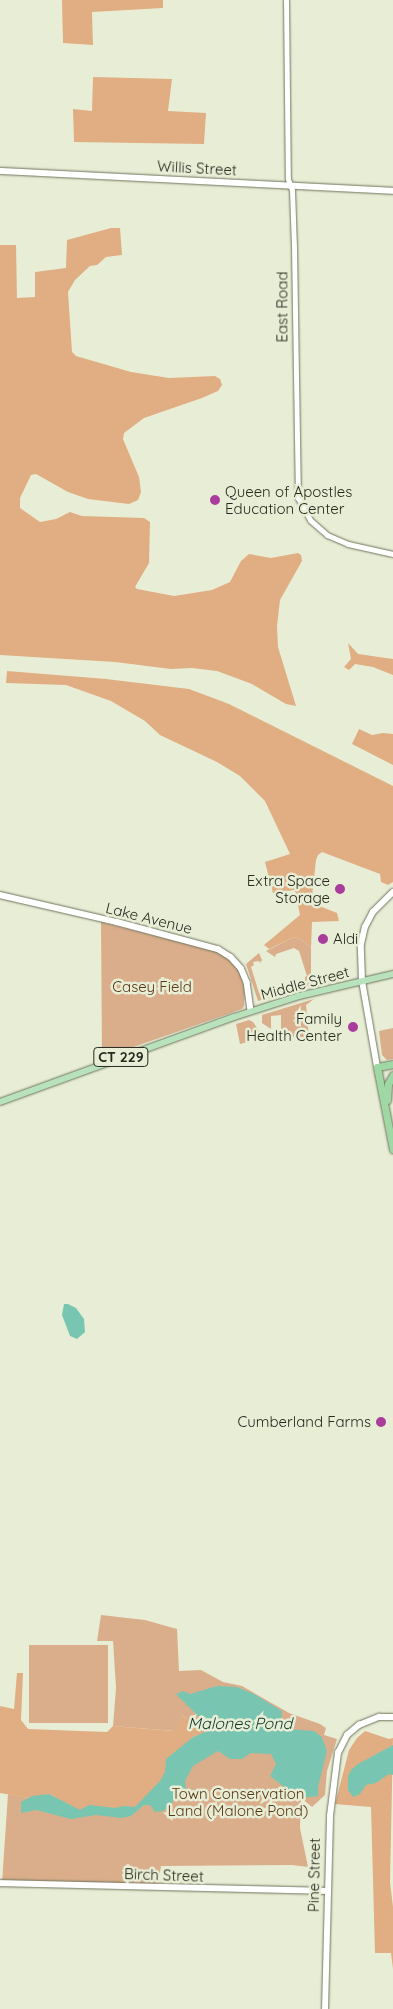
<!DOCTYPE html>
<style>
body{margin:0}
#map{position:relative;width:393px;height:2009px;overflow:hidden;background:#e8eed5;font-family:Quicksand,sans-serif}
div>[style]{position:absolute}
.green>*{inset:0;background:#daae8b;transform-origin:0 0}
.forest>*{inset:0;background:#e1ad83}
.water>*{inset:0;background:#78c6b2}
.roads{filter:drop-shadow(0 0 1px #6f745e) drop-shadow(0 0 1px #6f745e)}
.tertiary>*{height:5px;margin:-2.5px;padding:0 2.5px;transform-origin:2.5px;border-radius:2.5px;background:#fff}
.secondary>*{height:5.5px;margin:-2.75px;padding:0 2.75px;transform-origin:2.75px;border-radius:2.75px;background:#fff}
.primary>*{height:6px;margin:-3px;padding:0 3px;transform-origin:3px;border-radius:3px;background:#b7e2bb}
.trunk>*{height:7px;margin:-3.5px;padding:0 3.5px;transform-origin:3.5px;border-radius:3.5px;background:#9fd8a4}
.dots>*{width:14px;height:14px;translate:-50% -50%;box-sizing:border-box;border:2px solid #e8eed5;border-radius:50%}
span{translate:-50% -50%;white-space:nowrap;text-align:center;line-height:1.15;-webkit-text-stroke:5px #e8eed5;paint-order:stroke}
.shield-label span{padding:1px 4px;background:#e8eed5;border:1px solid;border-radius:4px;-webkit-text-stroke-width:0}
.shield-label{font-size:14px;color:#27291f;font-weight:700}
.street-label{font-size:15px;color:#27291f}
.poi-label{font-size:15px;color:#27291f}
.left{translate:0 -50%;text-align:left}
.right{translate:-100% -50%;text-align:right}
.park-label{font-size:15px;color:#593616}
.water-label{font-size:16px;color:#0f342c;font-style:italic}
</style>
<div id="map">
<div class="green">
<div style="clip-path:polygon(101px 922px,219px 952px,233px 962px,239px 970px,245px 990px,244px 1006px,242px 1009px,102px 1058px)"></div>
<div style="clip-path:polygon(294px 937px,300px 939px,311px 948px,311px 975px,315px 976px,314px 985px,258px 1001px,246px 964px,259px 953px,262px 960px,260px 963px,259px 961px,253px 962px,254px 965px,251px 967px,259px 993px,263px 992px,264px 995px,287px 987px,288px 989px,305px 980px,305px 977px,307px 976px,299px 951px,294px 948px,276px 954px,275px 957px,266px 951px)"></div>
<div style="clip-path:polygon(314px 999px,306px 1005px,309px 1037px,287px 1037px,287px 1041px,281px 1041px,281px 1015px,271px 1016px,271px 1029px,262px 1023px,262px 1015px)"></div>
<div style="clip-path:polygon(249px 1020px,253px 1022px,261px 1034px,271px 1039px,261px 1042px,253px 1035px,249px 1035px,246px 1037px,247px 1042px,240px 1044px,236px 1024px)"></div>
<div style="clip-path:polygon(393px 1028px,393px 1059px,387px 1060px,382px 1055px,379px 1031px)"></div>
<div style="clip-path:polygon(101px 1615px,145px 1620px,177px 1629px,179px 1671px,201px 1670px,223px 1682px,242px 1686px,289px 1713px,320px 1724px,326px 1728px,324px 1735px,337px 1739px,327px 1771px,325px 1795px,312px 1807px,301px 1798px,300px 1828px,308px 1867px,292px 1865px,161px 1866px,158px 1884px,2px 1883px,8px 1794px,29px 1798px,33px 1806px,207px 1738px,197px 1730px,183px 1715px,174px 1731px,113px 1726px,116px 1688px,113px 1641px,97px 1641px)"></div>
<div style="left:29px;top:1645px;width:79px;height:78px"></div>
</div>
<div class="forest">
<div style="clip-path:polygon(62px 0,163px 0,163px 8px,92px 12px,93px 45px,63px 43px)"></div>
<div style="clip-path:polygon(93px 77px,172px 79px,168px 111px,206px 113px,204px 144px,74px 142px,73px 109px,92px 111px)"></div>
<div style="clip-path:polygon(111px 228px,120px 228px,122px 255px,106px 257px,97px 265px,90px 266px,75px 280px,68px 292px,72px 352px,76px 356px,131px 372px,169px 378px,215px 376px,220px 379px,222px 385px,218px 391px,202px 398px,144px 418px,124px 433px,123px 439px,139px 477px,141px 492px,138px 500px,129px 504px,88px 499px,68px 492px,36px 474px,31px 475px,20px 498px,20px 508px,40px 522px,56px 519px,70px 512px,82px 516px,144px 518px,150px 522px,149px 563px,135px 587px,137px 589px,174px 596px,212px 590px,230px 582px,241px 561px,249px 554px,271px 558px,298px 553px,301px 555px,302px 561px,280px 600px,277px 626px,278px 647px,296px 706px,286px 704px,252px 684px,217px 671px,192px 668px,171px 669px,115px 662px,0 655px,0 245px,16px 245px,17px 298px,35px 297px,35px 272px,66px 268px,67px 240px)"></div>
<div style="clip-path:polygon(348px 643px,358px 654px,393px 659px,393px 675px,373px 667px,355px 664px,349px 670px,344px 667px,351px 659px)"></div>
<div style="clip-path:polygon(7px 671px,106px 679px,189px 689px,229px 704px,393px 786px,393px 882px,388px 885px,381px 882px,380px 874px,322px 852px,318px 855px,316px 860px,312px 897px,317px 905px,337px 913px,339px 921px,312px 922px,311px 948px,300px 939px,294px 937px,269px 949px,264px 945px,300px 915px,295px 890px,273px 893px,265px 862px,290px 854px,265px 801px,240px 776px,217px 762px,160px 735px,145px 721px,111px 701px,66px 685px,6px 683px)"></div>
<div style="clip-path:polygon(359px 729px,372px 735px,383px 733px,393px 734px,393px 765px,352px 744px)"></div>
<div style="clip-path:polygon(17px 1673px,23px 1673px,21px 1720px,28px 1729px,107px 1732px,113px 1726px,173px 1731px,183px 1715px,202px 1734px,193px 1737px,165px 1766px,166px 1771px,160px 1781px,135px 1807px,124px 1806px,115px 1808px,89px 1805px,80px 1810px,49px 1794px,29px 1798px,0 1793px,0 1706px,14px 1709px)"></div>
<div style="clip-path:polygon(365px 1731px,389px 1739px,393px 1738px,390px 1882px,393px 1907px,393px 1969px,391px 1953px,375px 1953px,371px 1807px,335px 1804px,349px 1750px,357px 1738px)"></div>
</div>
<div class="water">
<div style="clip-path:polygon(64px 1304px,68px 1304px,76px 1308px,84px 1319px,85px 1332px,77px 1339px,70px 1336px,62px 1315px)"></div>
<div style="clip-path:polygon(217px 1686px,237px 1687px,254px 1694px,282px 1711px,281px 1725px,289px 1729px,314px 1731px,322px 1737px,327px 1751px,318px 1787px,318px 1796px,301px 1798px,296px 1792px,288px 1790px,270px 1776px,276px 1764px,271px 1754px,251px 1753px,242px 1759px,230px 1759px,218px 1751px,193px 1766px,185px 1781px,186px 1792px,177px 1793px,171px 1805px,163px 1811px,155px 1812px,150px 1805px,144px 1805px,131px 1816px,122px 1818px,96px 1815px,71px 1819px,36px 1810px,21px 1813px,21px 1802px,32px 1796px,49px 1794px,80px 1810px,89px 1805px,115px 1808px,124px 1806px,135px 1807px,160px 1781px,165px 1772px,166px 1759px,193px 1737px,208px 1731px,204px 1722px,176px 1694px,183px 1691px,190px 1694px)"></div>
<div style="clip-path:polygon(393px 1745px,393px 1775px,389px 1774px,376px 1783px,366px 1785px,360px 1794px,353px 1797px,348px 1790px,348px 1776px,351px 1770px,358px 1764px)"></div>
</div>
<div class="roads">
<div class="tertiary">
<div style="left:286px;top:0;width:179px;rotate:89.4deg"></div>
<div style="left:288px;top:179px;width:12px;rotate:70deg"></div>
<div style="left:292px;top:190px;width:57px;rotate:88deg"></div>
<div style="left:294px;top:247px;width:251px;rotate:89.1deg"></div>
<div style="left:298px;top:498px;width:25px;rotate:61deg"></div>
<div style="left:310px;top:520px;width:23px;rotate:41deg"></div>
<div style="left:327px;top:535px;width:23px;rotate:23deg"></div>
<div style="left:348px;top:544px;width:46px;rotate:12.5deg"></div>
</div>
<div class="secondary">
<div style="left:0;top:171px;width:394px;rotate:2.9deg"></div>
<div style="left:0;top:895px;width:120px;rotate:13deg"></div>
<div style="left:117px;top:922px;width:105px;rotate:15deg"></div>
<div style="left:218px;top:949px;width:15px;rotate:32deg"></div>
<div style="left:231px;top:957px;width:15px;rotate:48deg"></div>
<div style="left:241px;top:968px;width:15px;rotate:67deg"></div>
<div style="left:247px;top:982px;width:29px;rotate:82deg"></div>
<div style="left:377px;top:1067px;width:87px;rotate:-99.9deg"></div>
<div style="left:362px;top:981px;width:37px;rotate:-92deg"></div>
<div style="left:361px;top:944px;width:17px;rotate:-77deg"></div>
<div style="left:365px;top:927px;width:17px;rotate:-62deg"></div>
<div style="left:373px;top:912px;width:28px;rotate:-45deg"></div>
<div style="left:0;top:1883px;width:327px;rotate:1.4deg"></div>
<div style="left:325px;top:2009px;width:193px;rotate:-88.5deg"></div>
<div style="left:330px;top:1816px;width:64px;rotate:-82.8deg"></div>
<div style="left:338px;top:1753px;width:20px;rotate:-63deg"></div>
<div style="left:347px;top:1735px;width:16px;rotate:-40deg"></div>
<div style="left:359px;top:1725px;width:22px;rotate:-22deg"></div>
<div style="left:379px;top:1717px;width:14px"></div>
</div>
<div class="primary">
<div style="left:0;top:1102px;width:249px;rotate:-20deg"></div>
<div style="left:234px;top:1017px;width:68px;rotate:-17.9deg"></div>
<div style="left:299px;top:996px;width:97px;rotate:-13.2deg"></div>
</div>
<div class="trunk">
<div style="left:393px;top:1064px;width:16px;rotate:169deg"></div>
<div style="left:377px;top:1067px;width:84px;rotate:79deg"></div>
<div style="left:387px;top:1100px;width:16px;rotate:-86deg"></div>
<div style="left:388px;top:1084px;width:10px;rotate:-61deg"></div>
</div>
</div>
<div class="dots">
<div style="left:215px;top:500px;background:#aa3d9c"></div>
<div style="left:340px;top:889px;background:#aa3d9c"></div>
<div style="left:323px;top:939px;background:#aa3d9c"></div>
<div style="left:353px;top:1027px;background:#aa3d9c"></div>
<div style="left:381px;top:1422px;background:#aa3d9c"></div>
</div>
<div class="shield-label">
<span style="left:121px;top:1057px">CT 229</span>
</div>
<div class="street-label">
<span style="left:197px;top:168px;rotate:3deg">Willis Street</span>
<span style="left:282px;top:307px;rotate:-90deg">East Road</span>
<span style="left:149px;top:918px;rotate:14deg">Lake Avenue</span>
<span style="left:305px;top:983px;rotate:-15deg">Middle Street</span>
<span style="left:164px;top:1875px;rotate:2deg">Birch Street</span>
<span style="left:314px;top:1875px;rotate:-89deg">Pine Street</span>
</div>
<div class="poi-label">
<span class="left" style="left:225px;top:500px">Queen of Apostles<br>Education Center</span>
<span class="right" style="left:330px;top:889px">Extra Space<br>Storage</span>
<span class="left" style="left:333px;top:939px">Aldi</span>
<span class="right" style="left:342px;top:1027px">Family<br>Health Center</span>
<span class="right" style="left:371px;top:1422px">Cumberland Farms</span>
</div>
<div class="park-label">
<span style="left:152px;top:987px">Casey Field</span>
<span style="left:238px;top:1802px">Town Conservation<br>Land (Malone Pond)</span>
</div>
<div class="water-label">
<span style="left:240px;top:1723px">Malones Pond</span>
</div>
</div>
